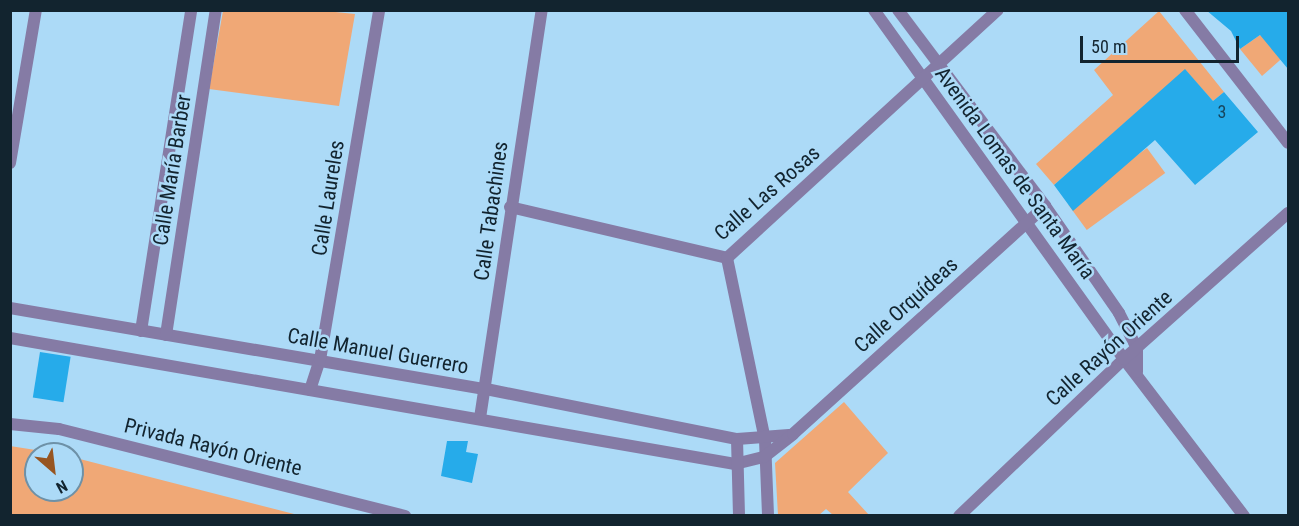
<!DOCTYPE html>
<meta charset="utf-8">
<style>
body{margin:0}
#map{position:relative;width:1299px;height:526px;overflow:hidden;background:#acdaf7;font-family:"Roboto Condensed",sans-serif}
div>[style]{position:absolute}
.green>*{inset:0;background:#f0a876;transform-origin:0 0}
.building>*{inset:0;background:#26abea;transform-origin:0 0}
.minor>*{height:12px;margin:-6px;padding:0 6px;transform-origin:6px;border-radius:6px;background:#857ba5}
span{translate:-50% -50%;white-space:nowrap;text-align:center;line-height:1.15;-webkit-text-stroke:5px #acdaf7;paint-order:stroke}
.number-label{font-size:18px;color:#17465e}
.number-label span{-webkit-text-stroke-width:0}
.street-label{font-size:21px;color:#12242f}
.frame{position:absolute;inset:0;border:12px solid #12242f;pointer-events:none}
.north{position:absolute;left:24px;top:442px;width:60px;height:60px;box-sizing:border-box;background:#acdaf7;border:2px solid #6e91a7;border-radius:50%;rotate:152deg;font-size:16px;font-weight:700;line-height:24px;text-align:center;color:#12242f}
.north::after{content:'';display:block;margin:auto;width:21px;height:27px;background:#975521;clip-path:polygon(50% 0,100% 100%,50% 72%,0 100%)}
.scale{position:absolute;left:1080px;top:36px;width:159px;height:27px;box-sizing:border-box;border:3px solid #12242f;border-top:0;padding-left:8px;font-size:18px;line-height:21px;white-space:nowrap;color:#12242f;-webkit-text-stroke:4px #acdaf7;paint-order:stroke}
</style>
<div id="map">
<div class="green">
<div style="clip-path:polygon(316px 10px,355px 14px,339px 106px,209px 89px,223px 11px)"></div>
<div style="clip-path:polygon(1159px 11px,1224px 92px,1213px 101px,1185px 70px,1054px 185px,1036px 164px,1113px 95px,1094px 70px)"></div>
<div style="clip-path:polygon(1260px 35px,1288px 53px,1262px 76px,1240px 49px)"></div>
<div style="left:1147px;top:148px;width:31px;height:97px;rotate:54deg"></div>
<div style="clip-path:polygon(844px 402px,888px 453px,848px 492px,869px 515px,833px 515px,826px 509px,819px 515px,778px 515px,775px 463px)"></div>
<div style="clip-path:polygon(10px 446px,61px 454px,36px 454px,36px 490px,72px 490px,72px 457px,298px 515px,11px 515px)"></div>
</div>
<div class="building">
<div style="clip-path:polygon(1206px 10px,1288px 10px,1288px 69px,1260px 35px,1240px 49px,1231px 31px)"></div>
<div style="clip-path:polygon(1185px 69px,1213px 101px,1224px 92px,1258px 132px,1195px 185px,1155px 140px,1073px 211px,1054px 185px)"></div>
<div style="left:40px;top:352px;width:31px;height:46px;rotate:9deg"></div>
<div style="clip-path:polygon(447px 441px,468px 441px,466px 452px,478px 454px,472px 483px,441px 476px)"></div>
</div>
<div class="minor">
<div style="left:874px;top:10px;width:429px;rotate:54.4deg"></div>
<div style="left:1124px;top:359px;width:198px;rotate:52.6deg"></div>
<div style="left:898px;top:10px;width:245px;rotate:53.1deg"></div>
<div style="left:1045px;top:206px;width:130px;rotate:55.3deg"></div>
<div style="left:1119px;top:313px;width:39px;rotate:63deg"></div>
<div style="left:1137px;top:348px;width:24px;rotate:90deg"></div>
<div style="left:1185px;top:10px;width:168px;rotate:52.2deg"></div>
<div style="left:10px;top:163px;width:155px;rotate:-80.4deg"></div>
<div style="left:510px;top:207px;width:223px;rotate:13.2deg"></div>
<div style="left:727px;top:258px;width:367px;rotate:-42.5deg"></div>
<div style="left:727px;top:258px;width:186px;rotate:78.2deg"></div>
<div style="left:765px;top:440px;width:76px;rotate:87.7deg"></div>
<div style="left:10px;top:308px;width:483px;rotate:9.7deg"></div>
<div style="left:486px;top:389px;width:256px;rotate:11.3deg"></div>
<div style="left:737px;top:439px;width:52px;rotate:-4.4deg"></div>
<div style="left:141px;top:331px;width:325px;rotate:-81.1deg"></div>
<div style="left:166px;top:335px;width:329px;rotate:-81.3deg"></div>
<div style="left:10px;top:338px;width:736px;rotate:9.86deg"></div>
<div style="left:735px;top:464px;width:30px;rotate:-14deg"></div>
<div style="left:764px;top:457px;width:37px;rotate:-38deg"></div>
<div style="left:793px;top:434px;width:340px;rotate:-42.1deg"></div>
<div style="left:310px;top:390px;width:32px;rotate:-72deg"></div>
<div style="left:320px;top:360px;width:355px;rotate:-80.4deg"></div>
<div style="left:480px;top:418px;width:413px;rotate:-81.4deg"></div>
<div style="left:10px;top:424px;width:49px;rotate:5.8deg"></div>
<div style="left:59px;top:429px;width:357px;rotate:14.1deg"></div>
<div style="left:737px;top:439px;width:77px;rotate:88.5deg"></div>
<div style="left:959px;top:516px;width:228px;rotate:-43.6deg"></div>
<div style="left:1124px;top:359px;width:220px;rotate:-41.7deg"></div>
</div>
<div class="number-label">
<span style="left:1222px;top:112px">3</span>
</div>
<div class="street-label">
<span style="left:172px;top:170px;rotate:-81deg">Calle María Barber</span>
<span style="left:1015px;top:173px;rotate:54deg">Avenida Lomas de Santa María</span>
<span style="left:767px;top:193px;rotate:-41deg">Calle Las Rosas</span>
<span style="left:328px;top:198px;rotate:-81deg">Calle Laureles</span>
<span style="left:491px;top:211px;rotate:-82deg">Calle Tabachines</span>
<span style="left:906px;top:305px;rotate:-42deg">Calle Orquídeas</span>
<span style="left:1109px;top:348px;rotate:-42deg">Calle Rayón Oriente</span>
<span style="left:378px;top:351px;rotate:10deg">Calle Manuel Guerrero</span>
<span style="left:213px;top:447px;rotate:14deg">Privada Rayón Oriente</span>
</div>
<div class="frame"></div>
<div class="north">N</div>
<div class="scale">50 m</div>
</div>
